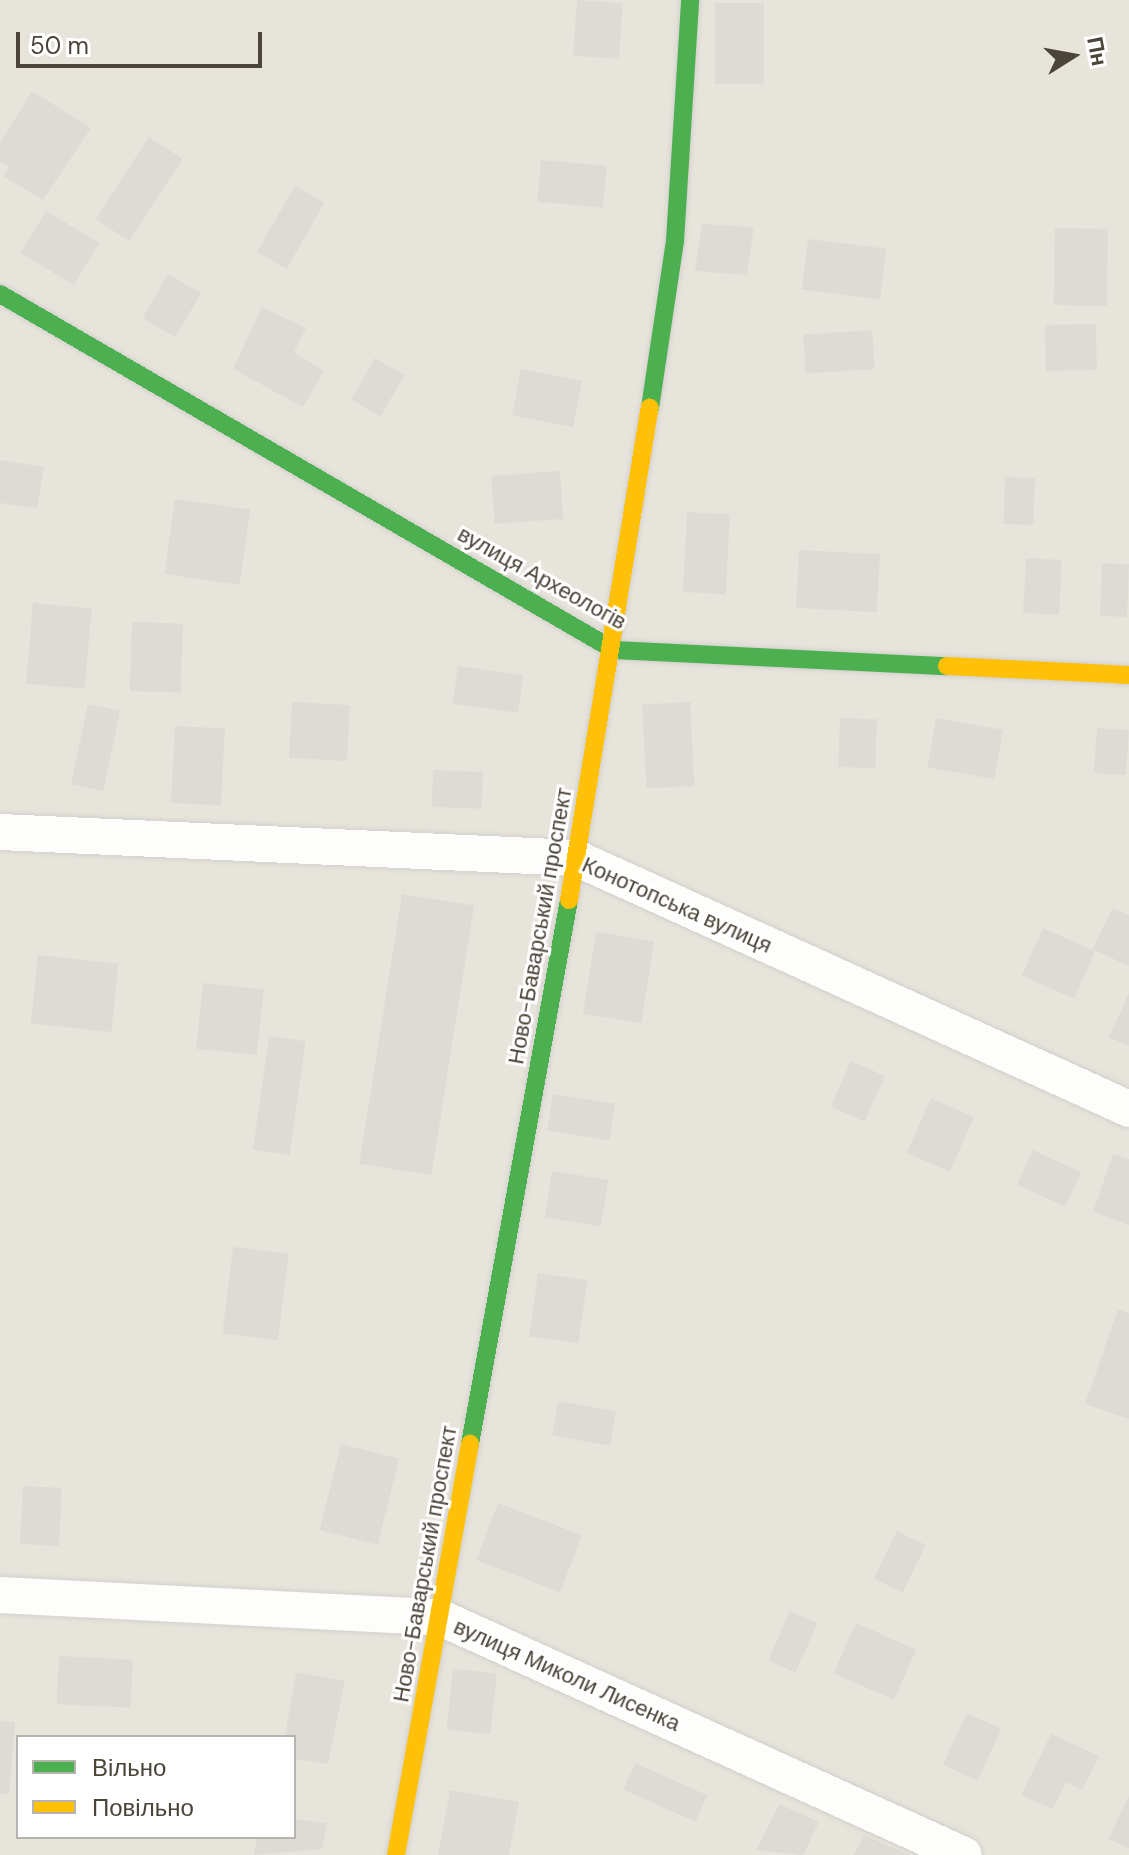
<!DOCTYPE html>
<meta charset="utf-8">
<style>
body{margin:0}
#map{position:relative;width:1129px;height:1855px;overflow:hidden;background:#f4f2ee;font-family:"DM Sans",sans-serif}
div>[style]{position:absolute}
.residential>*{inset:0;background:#e7e4dc}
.building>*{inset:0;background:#dedbd6;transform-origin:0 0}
.roads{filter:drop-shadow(0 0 2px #d2d0cb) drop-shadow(0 0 2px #d2d0cb)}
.street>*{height:36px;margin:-18px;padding:0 18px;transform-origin:18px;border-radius:18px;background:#fdfdfc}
.fast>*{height:18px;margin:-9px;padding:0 9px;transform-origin:9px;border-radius:9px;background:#4caf50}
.slow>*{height:18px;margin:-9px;padding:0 9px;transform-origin:9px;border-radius:9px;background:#ffc107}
span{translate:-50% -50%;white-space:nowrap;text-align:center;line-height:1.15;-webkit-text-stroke:6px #fff;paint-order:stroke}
.street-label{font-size:22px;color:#4b4439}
.legend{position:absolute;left:16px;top:1735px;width:280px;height:104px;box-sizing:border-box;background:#fff;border:2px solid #b7b4b0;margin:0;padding:10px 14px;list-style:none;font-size:24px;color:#4b4439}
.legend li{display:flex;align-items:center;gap:16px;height:40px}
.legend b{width:40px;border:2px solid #b7b4b0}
.north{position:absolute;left:1033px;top:16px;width:80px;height:80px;-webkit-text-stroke:6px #fff;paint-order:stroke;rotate:79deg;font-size:22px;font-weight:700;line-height:32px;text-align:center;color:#4b4439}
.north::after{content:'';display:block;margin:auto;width:28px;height:36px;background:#4b4439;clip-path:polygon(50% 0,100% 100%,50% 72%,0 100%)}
.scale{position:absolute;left:16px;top:32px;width:246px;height:36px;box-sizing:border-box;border:4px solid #4b4439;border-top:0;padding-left:10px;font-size:24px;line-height:28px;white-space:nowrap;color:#4b4439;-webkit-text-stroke:6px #fff;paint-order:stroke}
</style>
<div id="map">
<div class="residential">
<div style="clip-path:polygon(evenodd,0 0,1129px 0,1129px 1855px,0 1855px,0 0,18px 1737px,294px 1737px,294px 1837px,18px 1837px,18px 1737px)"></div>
</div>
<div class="building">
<div style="left:577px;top:0;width:46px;height:56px;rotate:4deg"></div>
<div style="left:764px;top:3px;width:81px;height:49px;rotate:90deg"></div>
<div style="clip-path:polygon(32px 91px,91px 128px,43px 200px,4px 177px,9px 167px,0 162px,0 143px)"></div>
<div style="left:149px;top:137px;width:40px;height:98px;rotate:33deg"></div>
<div style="left:541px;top:160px;width:66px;height:42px;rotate:5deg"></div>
<div style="left:295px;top:186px;width:34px;height:76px;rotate:30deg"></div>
<div style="left:46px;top:211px;width:62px;height:49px;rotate:31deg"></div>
<div style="clip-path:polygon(702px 224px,754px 227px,747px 275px,695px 271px)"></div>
<div style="left:1055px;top:228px;width:53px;height:77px;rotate:1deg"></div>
<div style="left:808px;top:239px;width:79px;height:51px;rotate:7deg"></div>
<div style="left:168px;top:274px;width:38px;height:51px;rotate:30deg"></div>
<div style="clip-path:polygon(262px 307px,306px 328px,294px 352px,324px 371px,303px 407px,233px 369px)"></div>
<div style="left:1096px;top:324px;width:46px;height:51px;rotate:89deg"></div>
<div style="left:872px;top:330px;width:39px;height:69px;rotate:86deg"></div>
<div style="left:375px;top:358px;width:34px;height:48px;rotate:30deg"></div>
<div style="left:521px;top:369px;width:62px;height:47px;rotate:11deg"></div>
<div style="clip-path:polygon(0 460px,44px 467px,37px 508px,0 503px)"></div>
<div style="left:560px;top:471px;width:48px;height:69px;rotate:86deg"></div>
<div style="left:1005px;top:477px;width:30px;height:47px;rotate:2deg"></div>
<div style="left:175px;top:499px;width:76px;height:76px;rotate:8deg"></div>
<div style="left:687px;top:512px;width:43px;height:80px;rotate:3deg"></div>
<div style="left:799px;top:550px;width:81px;height:58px;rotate:3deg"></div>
<div style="left:1026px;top:558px;width:36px;height:55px;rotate:3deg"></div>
<div style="left:1102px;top:563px;width:27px;height:53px;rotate:2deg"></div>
<div style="left:33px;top:603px;width:59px;height:81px;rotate:5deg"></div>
<div style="left:132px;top:622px;width:51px;height:69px;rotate:2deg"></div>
<div style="left:458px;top:666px;width:66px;height:38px;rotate:8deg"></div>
<div style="left:292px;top:702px;width:58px;height:56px;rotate:3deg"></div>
<div style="left:690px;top:702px;width:84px;height:48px;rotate:87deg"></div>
<div style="left:88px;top:704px;width:33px;height:82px;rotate:12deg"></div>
<div style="left:840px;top:718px;width:37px;height:49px;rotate:2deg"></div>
<div style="left:936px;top:718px;width:68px;height:50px;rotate:10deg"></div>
<div style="left:175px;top:726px;width:50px;height:77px;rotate:3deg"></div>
<div style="left:1097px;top:728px;width:32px;height:45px;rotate:4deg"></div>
<div style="left:433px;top:770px;width:50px;height:37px;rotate:2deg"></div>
<div style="left:402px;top:894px;width:73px;height:273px;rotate:9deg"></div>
<div style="clip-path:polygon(1113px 908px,1129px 915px,1129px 966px,1092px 949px)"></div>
<div style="left:1043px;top:928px;width:57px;height:52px;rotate:24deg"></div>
<div style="left:596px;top:932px;width:59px;height:83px;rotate:9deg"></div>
<div style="left:38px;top:955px;width:81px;height:69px;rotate:6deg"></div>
<div style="left:203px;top:983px;width:61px;height:66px;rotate:6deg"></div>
<div style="clip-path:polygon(1129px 993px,1129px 1046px,1109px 1037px)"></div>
<div style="left:269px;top:1036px;width:37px;height:115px;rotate:8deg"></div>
<div style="left:851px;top:1061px;width:37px;height:50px;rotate:24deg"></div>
<div style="left:553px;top:1094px;width:63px;height:37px;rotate:9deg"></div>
<div style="left:931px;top:1098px;width:47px;height:60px;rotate:24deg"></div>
<div style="left:1033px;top:1150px;width:53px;height:38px;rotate:25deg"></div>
<div style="clip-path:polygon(1113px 1154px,1129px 1159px,1129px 1225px,1093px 1212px)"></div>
<div style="left:552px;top:1171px;width:57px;height:47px;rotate:9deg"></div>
<div style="left:233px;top:1247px;width:56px;height:87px;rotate:7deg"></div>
<div style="left:538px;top:1273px;width:50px;height:64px;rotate:8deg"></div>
<div style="clip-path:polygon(1118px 1309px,1129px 1313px,1129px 1419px,1085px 1404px)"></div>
<div style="left:558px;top:1401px;width:59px;height:35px;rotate:10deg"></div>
<div style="left:341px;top:1444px;width:60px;height:89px;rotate:14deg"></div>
<div style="left:23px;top:1486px;width:39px;height:58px;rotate:3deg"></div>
<div style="left:498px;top:1503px;width:90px;height:61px;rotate:21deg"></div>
<div style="left:897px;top:1531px;width:32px;height:53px;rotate:26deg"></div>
<div style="left:790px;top:1611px;width:30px;height:54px;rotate:24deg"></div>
<div style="left:856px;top:1623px;width:66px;height:55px;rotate:24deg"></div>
<div style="left:59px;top:1656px;width:74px;height:48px;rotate:3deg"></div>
<div style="left:453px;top:1669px;width:44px;height:61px;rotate:6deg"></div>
<div style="clip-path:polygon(296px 1672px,345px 1681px,328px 1764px,294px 1759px,294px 1737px,285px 1737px)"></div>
<div style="left:967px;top:1713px;width:38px;height:57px;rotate:25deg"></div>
<div style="clip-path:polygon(0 1721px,15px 1722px,9px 1794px,0 1794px)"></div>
<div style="clip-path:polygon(1051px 1734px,1099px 1756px,1082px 1790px,1066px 1782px,1053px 1809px,1021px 1795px)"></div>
<div style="left:635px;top:1763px;width:79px;height:29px;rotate:24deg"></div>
<div style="clip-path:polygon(450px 1790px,519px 1802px,509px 1855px,438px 1855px)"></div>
<div style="clip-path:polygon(1129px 1796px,1129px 1848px,1108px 1839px)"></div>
<div style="clip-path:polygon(779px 1804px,819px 1822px,803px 1855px,756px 1850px)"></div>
<div style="clip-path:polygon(294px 1819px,327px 1823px,322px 1849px,254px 1855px,257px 1837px,294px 1837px)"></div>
<div style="clip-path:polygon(864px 1835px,909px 1855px,854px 1855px)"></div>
</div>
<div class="roads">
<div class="street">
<div style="left:0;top:832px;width:577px;rotate:2.58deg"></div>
<div style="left:576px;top:858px;width:607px;rotate:24.41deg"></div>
<div style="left:0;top:1595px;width:440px;rotate:2.9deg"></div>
<div style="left:439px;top:1617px;width:576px;rotate:24.39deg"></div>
</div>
<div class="fast">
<div style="left:0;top:294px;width:710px;rotate:30.11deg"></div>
<div style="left:614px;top:650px;width:333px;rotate:2.8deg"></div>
<div style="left:650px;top:408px;width:169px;rotate:-81.5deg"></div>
<div style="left:675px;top:241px;width:241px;rotate:-86.4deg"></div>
<div style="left:470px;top:1444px;width:553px;rotate:-79.69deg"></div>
</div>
<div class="slow">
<div style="left:947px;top:666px;width:182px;rotate:2.8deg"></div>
<div style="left:569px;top:900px;width:499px;rotate:-80.7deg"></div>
<div style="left:396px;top:1855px;width:418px;rotate:-79.8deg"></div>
</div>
</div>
<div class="street-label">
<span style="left:542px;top:578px;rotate:29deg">вулиця Археологів</span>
<span style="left:677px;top:905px;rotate:24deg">Конотопська вулиця</span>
<span style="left:540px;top:926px;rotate:-80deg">Ново-Баварський проспект</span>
<span style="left:425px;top:1564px;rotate:-80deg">Ново-Баварський проспект</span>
<span style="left:567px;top:1675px;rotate:24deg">вулиця Миколи Лисенка</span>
</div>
<ul class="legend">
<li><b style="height:10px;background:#4caf50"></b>Вільно</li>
<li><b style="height:10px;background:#ffc107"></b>Повільно</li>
</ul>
<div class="north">Пн</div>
<div class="scale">50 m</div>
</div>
